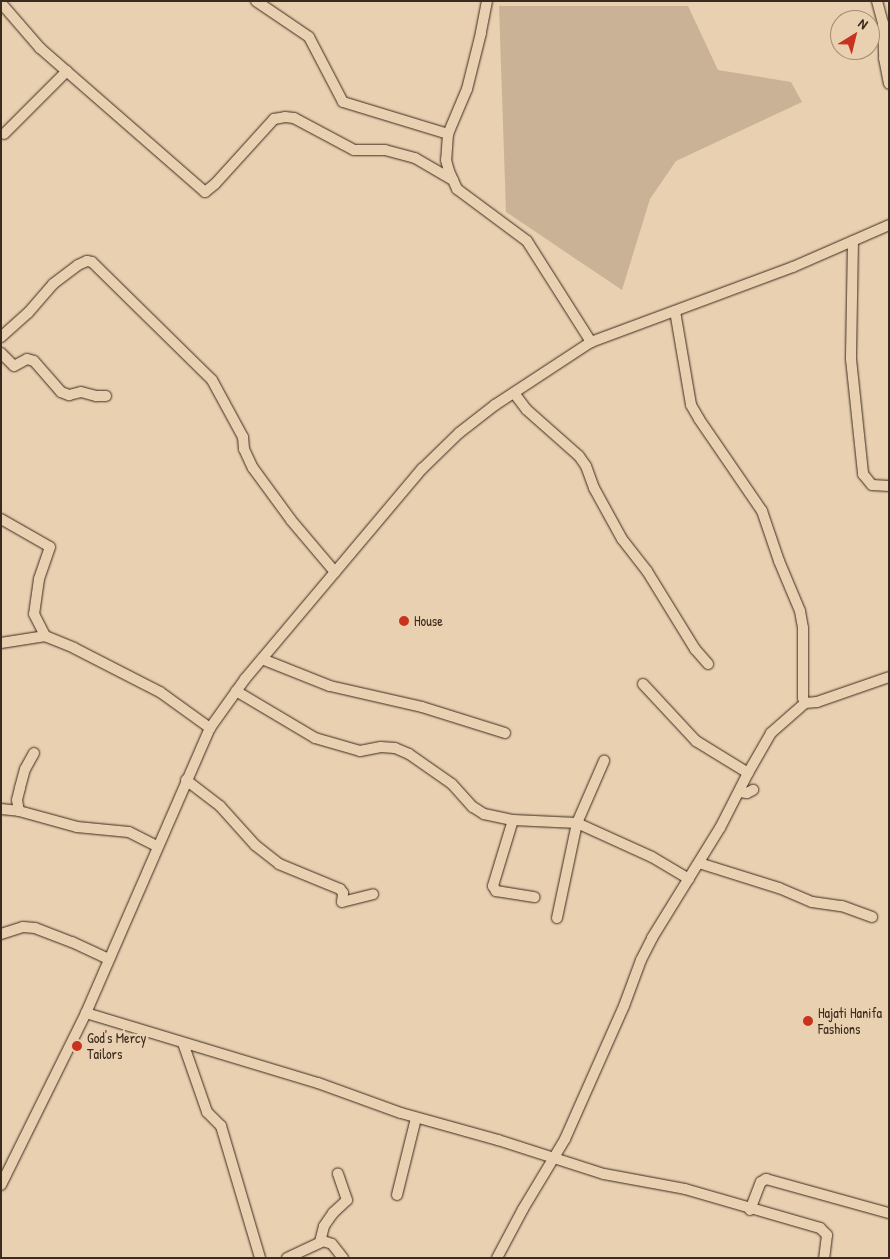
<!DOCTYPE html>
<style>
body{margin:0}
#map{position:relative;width:890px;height:1259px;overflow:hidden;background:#e8d0b0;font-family:"Patrick Hand",sans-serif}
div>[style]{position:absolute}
.green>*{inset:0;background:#c9b296}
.roads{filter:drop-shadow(0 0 1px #3b2a1e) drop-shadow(0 0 1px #3b2a1e)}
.minor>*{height:10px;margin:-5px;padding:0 5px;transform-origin:5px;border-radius:5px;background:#e8d0b0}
.dots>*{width:14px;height:14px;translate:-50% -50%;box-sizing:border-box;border:2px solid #e8d0b0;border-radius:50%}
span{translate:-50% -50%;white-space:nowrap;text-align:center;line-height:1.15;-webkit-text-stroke:5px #e8d0b0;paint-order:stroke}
.poi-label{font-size:14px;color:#3b2a1e}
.left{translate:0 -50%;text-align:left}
.frame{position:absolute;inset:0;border:2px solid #3b2a1e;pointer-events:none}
.north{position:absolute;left:830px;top:10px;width:50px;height:50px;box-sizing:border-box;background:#e8d0b0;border:1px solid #a38e76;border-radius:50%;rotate:36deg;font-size:14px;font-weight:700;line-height:20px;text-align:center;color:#3b2a1e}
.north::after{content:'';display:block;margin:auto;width:18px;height:22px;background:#c8321e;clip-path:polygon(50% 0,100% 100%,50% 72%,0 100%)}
</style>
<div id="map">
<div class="green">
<div style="clip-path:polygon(499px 6px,688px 6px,718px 70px,791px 82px,802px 102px,676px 161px,650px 199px,622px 290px,506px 212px)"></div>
</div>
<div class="roads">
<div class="minor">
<div style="left:256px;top:1px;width:64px;rotate:34.2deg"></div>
<div style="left:309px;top:37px;width:73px;rotate:62.4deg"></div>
<div style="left:343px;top:102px;width:110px;rotate:16.9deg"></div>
<div style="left:487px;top:1px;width:33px;rotate:101deg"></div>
<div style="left:481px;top:33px;width:58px;rotate:104deg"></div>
<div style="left:467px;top:89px;width:49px;rotate:112.9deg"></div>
<div style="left:448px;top:134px;width:26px;rotate:94deg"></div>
<div style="left:446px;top:160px;width:11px;rotate:75deg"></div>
<div style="left:449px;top:171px;width:20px;rotate:66deg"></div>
<div style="left:457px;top:189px;width:87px;rotate:36.6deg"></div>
<div style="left:527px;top:241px;width:120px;rotate:57.6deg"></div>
<div style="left:877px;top:1px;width:23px;rotate:75deg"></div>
<div style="left:883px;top:23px;width:35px;rotate:88deg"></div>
<div style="left:884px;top:58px;width:26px;rotate:79deg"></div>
<div style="left:1px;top:3px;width:60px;rotate:49.1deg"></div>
<div style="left:40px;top:48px;width:219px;rotate:41.1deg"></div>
<div style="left:205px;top:192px;width:13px;rotate:-39deg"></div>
<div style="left:215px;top:184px;width:88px;rotate:-47.8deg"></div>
<div style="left:274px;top:119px;width:11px;rotate:-10deg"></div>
<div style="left:285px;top:117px;width:9px;rotate:6deg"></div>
<div style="left:294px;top:118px;width:68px;rotate:28.1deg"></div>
<div style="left:354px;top:150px;width:31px"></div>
<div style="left:385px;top:150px;width:31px;rotate:15deg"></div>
<div style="left:415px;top:158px;width:44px;rotate:30.1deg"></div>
<div style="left:4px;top:134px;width:89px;rotate:-45deg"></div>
<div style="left:853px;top:241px;width:118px;rotate:91deg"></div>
<div style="left:851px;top:359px;width:116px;rotate:84deg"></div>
<div style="left:863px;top:474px;width:14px;rotate:51deg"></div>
<div style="left:872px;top:485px;width:17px;rotate:3deg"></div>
<div style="left:675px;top:311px;width:95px;rotate:80.3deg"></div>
<div style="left:691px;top:405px;width:16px;rotate:60deg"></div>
<div style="left:699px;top:419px;width:112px;rotate:55.6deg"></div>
<div style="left:762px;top:511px;width:53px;rotate:71.2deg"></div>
<div style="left:779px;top:561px;width:54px;rotate:67.2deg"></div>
<div style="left:800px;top:611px;width:17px;rotate:80deg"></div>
<div style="left:803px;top:628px;width:70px;rotate:90deg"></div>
<div style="left:803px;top:698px;width:5px;rotate:68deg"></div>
<div style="left:805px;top:703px;width:12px;rotate:-5deg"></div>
<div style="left:817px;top:702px;width:76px;rotate:-19.1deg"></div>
<div style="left:1px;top:337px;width:36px;rotate:-42deg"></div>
<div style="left:28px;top:313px;width:38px;rotate:-49deg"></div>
<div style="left:53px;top:284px;width:31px;rotate:-37deg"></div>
<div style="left:78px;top:265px;width:10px;rotate:-24deg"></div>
<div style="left:87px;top:261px;width:5px;rotate:11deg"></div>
<div style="left:92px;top:262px;width:168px;rotate:44.5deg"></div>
<div style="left:212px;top:380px;width:65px;rotate:61.5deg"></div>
<div style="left:243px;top:437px;width:12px;rotate:85deg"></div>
<div style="left:244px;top:449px;width:21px;rotate:65deg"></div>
<div style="left:253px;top:468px;width:64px;rotate:53.8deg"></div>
<div style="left:291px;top:520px;width:68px;rotate:49.8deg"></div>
<div style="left:1px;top:353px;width:18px;rotate:45deg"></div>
<div style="left:14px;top:366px;width:15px;rotate:-28deg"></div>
<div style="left:27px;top:359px;width:7px;rotate:16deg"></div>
<div style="left:34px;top:361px;width:41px;rotate:48.9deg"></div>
<div style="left:61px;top:392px;width:9px;rotate:21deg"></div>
<div style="left:69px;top:395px;width:12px;rotate:-14deg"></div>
<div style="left:81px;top:392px;width:16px;rotate:15deg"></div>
<div style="left:96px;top:396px;width:10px"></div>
<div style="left:514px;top:393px;width:21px;rotate:53deg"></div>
<div style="left:527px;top:410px;width:69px;rotate:41.5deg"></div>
<div style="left:579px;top:456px;width:12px;rotate:55deg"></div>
<div style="left:586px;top:466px;width:23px;rotate:70deg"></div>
<div style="left:594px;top:488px;width:58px;rotate:61.2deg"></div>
<div style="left:622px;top:539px;width:41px;rotate:52deg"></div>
<div style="left:647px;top:571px;width:92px;rotate:58.4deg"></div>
<div style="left:695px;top:649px;width:20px;rotate:49deg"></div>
<div style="left:1px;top:519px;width:56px;rotate:29.7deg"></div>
<div style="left:50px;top:547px;width:34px;rotate:109deg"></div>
<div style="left:39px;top:579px;width:35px;rotate:98deg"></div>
<div style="left:34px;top:614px;width:25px;rotate:63deg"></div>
<div style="left:1px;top:643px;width:45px;rotate:-9deg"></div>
<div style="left:45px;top:636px;width:31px;rotate:22deg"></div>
<div style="left:74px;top:648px;width:97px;rotate:27.1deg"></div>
<div style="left:160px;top:692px;width:62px;rotate:35.8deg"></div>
<div style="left:262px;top:659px;width:73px;rotate:21.7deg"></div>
<div style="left:330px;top:686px;width:94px;rotate:12.9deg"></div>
<div style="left:422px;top:707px;width:87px;rotate:17.4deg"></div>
<div style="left:643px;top:684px;width:78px;rotate:47.1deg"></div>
<div style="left:696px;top:741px;width:61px;rotate:31.6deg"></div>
<div style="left:236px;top:691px;width:92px;rotate:30.7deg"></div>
<div style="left:315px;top:738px;width:47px;rotate:16.1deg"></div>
<div style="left:360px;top:751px;width:21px;rotate:-11deg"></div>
<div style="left:381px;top:747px;width:14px;rotate:4deg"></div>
<div style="left:395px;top:748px;width:15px;rotate:23deg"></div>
<div style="left:409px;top:754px;width:52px;rotate:34.9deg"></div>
<div style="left:452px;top:784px;width:31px;rotate:48deg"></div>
<div style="left:473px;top:807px;width:13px;rotate:32deg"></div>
<div style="left:484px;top:814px;width:30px;rotate:12deg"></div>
<div style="left:513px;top:820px;width:64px;rotate:2.7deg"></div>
<div style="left:577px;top:823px;width:82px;rotate:24.4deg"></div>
<div style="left:652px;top:857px;width:43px;rotate:30.7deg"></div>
<div style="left:34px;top:753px;width:18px;rotate:119deg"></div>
<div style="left:25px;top:769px;width:20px;rotate:105deg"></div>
<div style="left:20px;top:788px;width:12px;rotate:104deg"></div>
<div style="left:17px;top:800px;width:11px;rotate:80deg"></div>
<div style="left:19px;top:811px;width:60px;rotate:15.4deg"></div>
<div style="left:77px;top:827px;width:52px;rotate:5.5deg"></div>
<div style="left:129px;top:832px;width:31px;rotate:27deg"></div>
<div style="left:186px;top:780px;width:43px;rotate:37.4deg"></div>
<div style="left:220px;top:806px;width:52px;rotate:48.1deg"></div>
<div style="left:255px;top:845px;width:31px;rotate:38deg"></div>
<div style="left:279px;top:864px;width:66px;rotate:22.3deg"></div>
<div style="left:340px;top:889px;width:5px;rotate:53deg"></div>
<div style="left:343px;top:893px;width:9px;rotate:96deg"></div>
<div style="left:342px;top:902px;width:32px;rotate:-14deg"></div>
<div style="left:740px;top:792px;width:7px;rotate:8deg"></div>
<div style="left:747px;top:793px;width:7px;rotate:-27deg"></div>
<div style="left:1px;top:809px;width:18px;rotate:6deg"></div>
<div style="left:513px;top:820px;width:69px;rotate:106.9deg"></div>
<div style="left:493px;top:886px;width:6px;rotate:59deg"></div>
<div style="left:496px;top:891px;width:39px;rotate:9deg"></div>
<div style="left:699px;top:863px;width:84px;rotate:17.4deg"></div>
<div style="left:779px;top:888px;width:36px;rotate:23deg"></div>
<div style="left:812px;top:902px;width:30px;rotate:8deg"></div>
<div style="left:842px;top:906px;width:32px;rotate:20deg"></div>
<div style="left:557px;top:918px;width:97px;rotate:-78.1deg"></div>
<div style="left:577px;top:823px;width:68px;rotate:-66.5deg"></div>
<div style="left:1px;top:934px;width:23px;rotate:-18deg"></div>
<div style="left:23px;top:927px;width:12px;rotate:5deg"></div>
<div style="left:35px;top:928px;width:40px;rotate:21deg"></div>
<div style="left:72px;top:942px;width:40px;rotate:25deg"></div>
<div style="left:86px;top:1013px;width:242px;rotate:16.8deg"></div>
<div style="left:318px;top:1083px;width:88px;rotate:19.9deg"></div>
<div style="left:401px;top:1113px;width:101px;rotate:15.6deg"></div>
<div style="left:498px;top:1140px;width:111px;rotate:17.8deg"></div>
<div style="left:604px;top:1174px;width:82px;rotate:10.5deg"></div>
<div style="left:685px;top:1189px;width:141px;rotate:16.1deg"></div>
<div style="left:820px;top:1228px;width:10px;rotate:45deg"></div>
<div style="left:827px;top:1235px;width:23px;rotate:97deg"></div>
<div style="left:183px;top:1043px;width:73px;rotate:70.8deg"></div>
<div style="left:207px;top:1112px;width:20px;rotate:45deg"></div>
<div style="left:221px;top:1126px;width:138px;rotate:73.5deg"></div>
<div style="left:1px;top:1185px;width:192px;rotate:-63.7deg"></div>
<div style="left:86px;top:1013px;width:311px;rotate:-66.5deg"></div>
<div style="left:210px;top:728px;width:60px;rotate:-54.5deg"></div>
<div style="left:245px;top:679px;width:275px;rotate:-49.9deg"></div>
<div style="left:422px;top:469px;width:52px;rotate:-44.2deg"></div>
<div style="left:459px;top:433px;width:46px;rotate:-37.9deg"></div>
<div style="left:495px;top:405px;width:115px;rotate:-33.3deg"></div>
<div style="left:591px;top:342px;width:215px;rotate:-20.4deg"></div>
<div style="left:793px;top:267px;width:105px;rotate:-23.6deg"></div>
<div style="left:397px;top:1195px;width:79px;rotate:-76.1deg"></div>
<div style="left:750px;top:1210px;width:30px;rotate:-69deg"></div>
<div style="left:761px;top:1182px;width:6px;rotate:-31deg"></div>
<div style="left:766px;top:1179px;width:128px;rotate:15.5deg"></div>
<div style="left:320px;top:1242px;width:16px;rotate:-76deg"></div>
<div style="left:324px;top:1226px;width:16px;rotate:-55deg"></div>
<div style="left:333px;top:1213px;width:19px;rotate:-43deg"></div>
<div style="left:347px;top:1200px;width:28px;rotate:-109deg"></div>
<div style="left:287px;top:1258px;width:40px;rotate:-25deg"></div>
<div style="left:323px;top:1241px;width:9px;rotate:18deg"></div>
<div style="left:332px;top:1244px;width:18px;rotate:52deg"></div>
<div style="left:497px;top:1258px;width:55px;rotate:-62deg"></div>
<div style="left:523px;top:1209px;width:82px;rotate:-59deg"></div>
<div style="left:565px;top:1139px;width:145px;rotate:-66.1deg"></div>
<div style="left:624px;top:1006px;width:49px;rotate:-69.7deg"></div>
<div style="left:641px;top:960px;width:25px;rotate:-63deg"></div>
<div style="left:652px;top:938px;width:129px;rotate:-58.3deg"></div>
<div style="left:720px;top:828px;width:62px;rotate:-63deg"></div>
<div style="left:748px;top:773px;width:46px;rotate:-60.1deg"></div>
<div style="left:771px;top:733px;width:45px;rotate:-41.4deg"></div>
</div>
</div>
<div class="dots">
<div style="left:404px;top:621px;background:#c8321e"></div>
<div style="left:808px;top:1021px;background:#c8321e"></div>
<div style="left:77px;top:1046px;background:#c8321e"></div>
</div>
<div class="poi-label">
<span class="left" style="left:414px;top:621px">House</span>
<span class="left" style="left:818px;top:1021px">Hajati Hanifa<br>Fashions</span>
<span class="left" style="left:87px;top:1046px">God's Mercy<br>Tailors</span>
</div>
<div class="frame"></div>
<div class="north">N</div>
</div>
